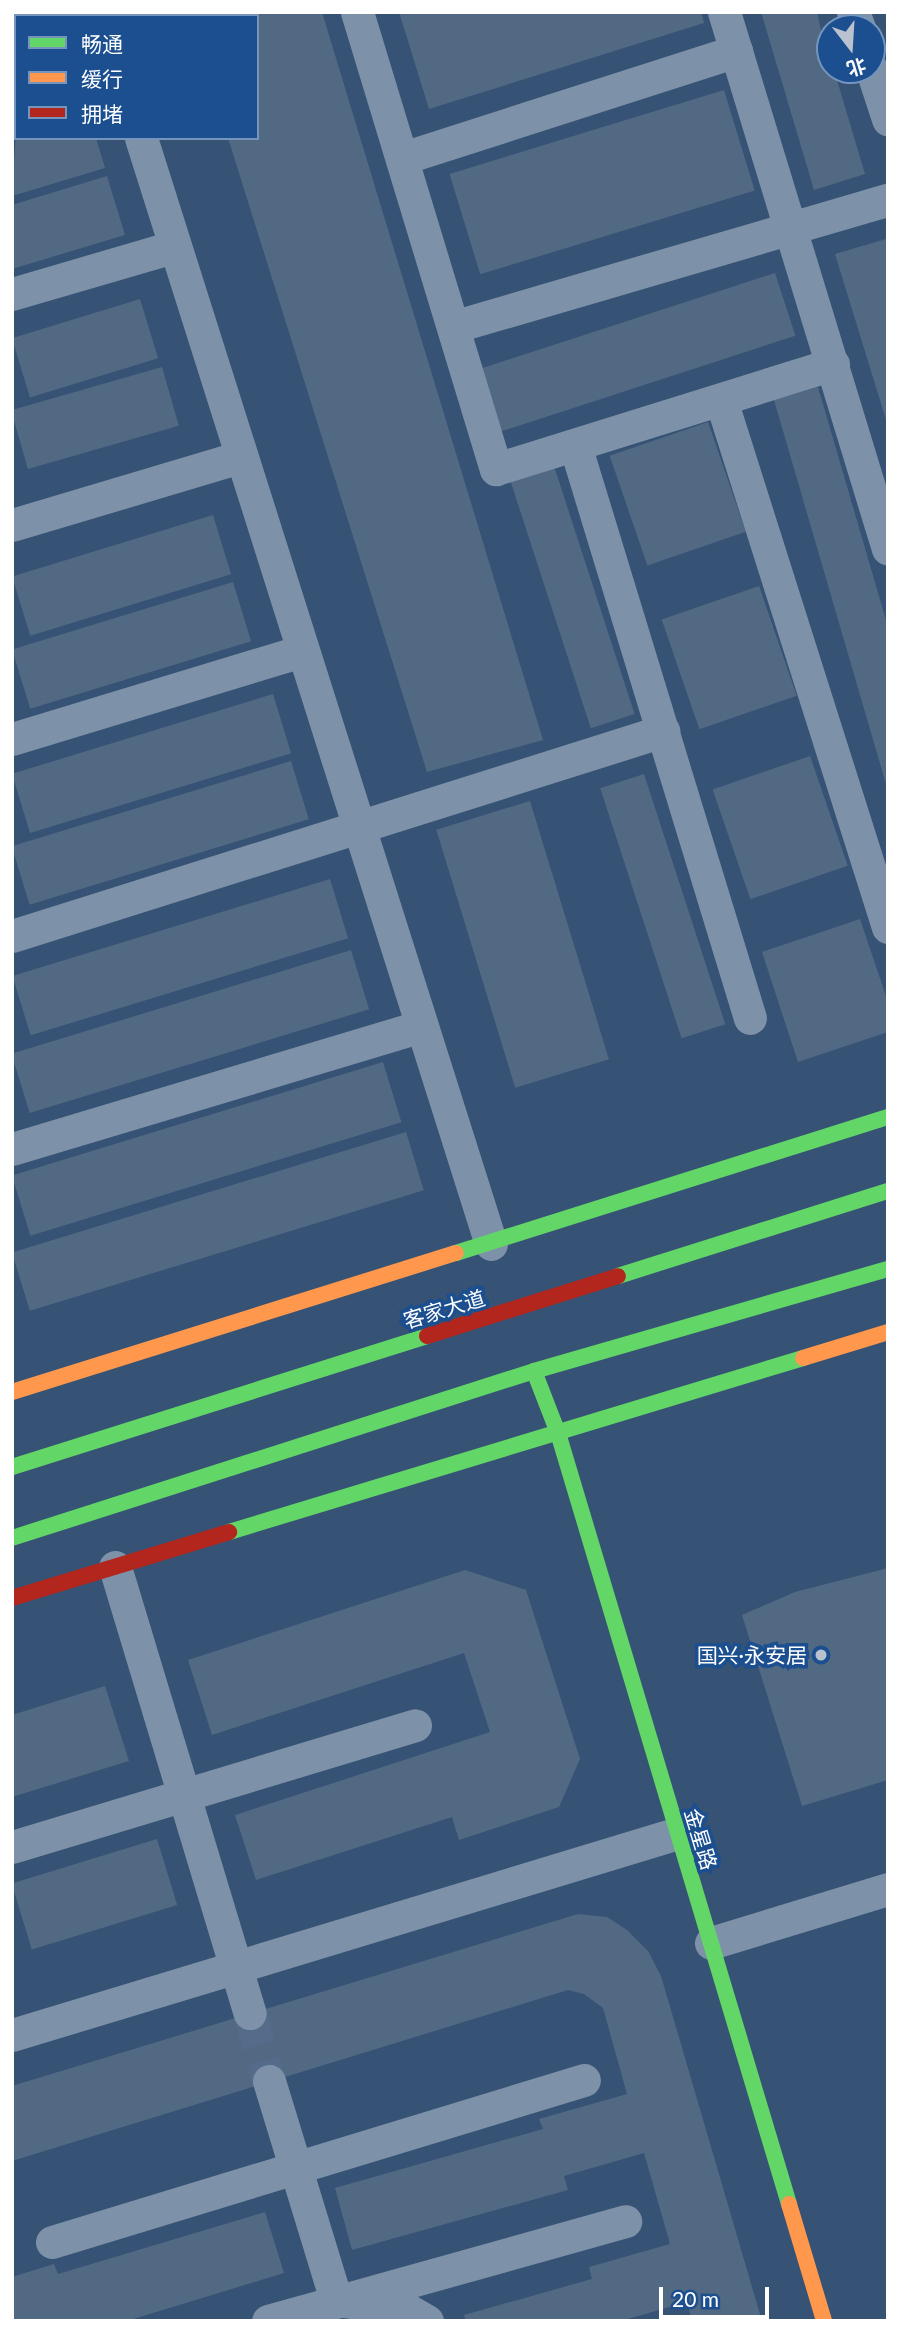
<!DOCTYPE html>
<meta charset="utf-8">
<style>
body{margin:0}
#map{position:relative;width:900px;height:2333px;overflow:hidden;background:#365274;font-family:Lato,"Noto Sans SC",sans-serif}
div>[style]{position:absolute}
.building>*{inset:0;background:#526984;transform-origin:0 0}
.street-tunnel>*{height:33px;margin-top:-16.5px;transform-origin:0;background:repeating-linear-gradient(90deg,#546c89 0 33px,transparent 0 50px)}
.street>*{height:33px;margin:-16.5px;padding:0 16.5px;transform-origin:16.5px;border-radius:16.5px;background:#7d92a8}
.fast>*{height:16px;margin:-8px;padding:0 8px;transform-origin:8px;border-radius:8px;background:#63d668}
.slow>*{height:16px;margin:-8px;padding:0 8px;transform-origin:8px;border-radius:8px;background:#ff974d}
.jam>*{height:16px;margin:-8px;padding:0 8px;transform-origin:8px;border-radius:8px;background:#b3261e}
.dots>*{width:19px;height:19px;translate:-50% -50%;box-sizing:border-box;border:4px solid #1b4f8f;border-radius:50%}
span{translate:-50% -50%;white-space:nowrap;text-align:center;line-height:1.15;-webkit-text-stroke:7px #1b4f8f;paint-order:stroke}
.street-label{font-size:21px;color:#fff}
.poi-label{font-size:21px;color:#fff}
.right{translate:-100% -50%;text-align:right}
.frame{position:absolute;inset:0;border:14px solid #fff;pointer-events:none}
.legend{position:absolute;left:14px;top:14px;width:245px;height:126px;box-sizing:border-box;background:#1b4f8f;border:2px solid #7695bc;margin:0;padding:9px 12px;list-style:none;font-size:21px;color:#fff}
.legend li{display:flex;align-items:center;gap:14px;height:35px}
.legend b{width:35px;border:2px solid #7695bc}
.north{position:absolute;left:816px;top:14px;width:70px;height:70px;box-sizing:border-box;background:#1b4f8f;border:2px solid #7695bc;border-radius:50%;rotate:163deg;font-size:19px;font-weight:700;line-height:28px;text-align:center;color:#fff}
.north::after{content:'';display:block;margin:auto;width:24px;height:32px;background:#b9c2ce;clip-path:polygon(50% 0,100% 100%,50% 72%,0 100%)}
.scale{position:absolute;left:659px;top:2287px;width:110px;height:32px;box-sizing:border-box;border:4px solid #fff;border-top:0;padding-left:9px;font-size:21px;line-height:24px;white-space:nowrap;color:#fff;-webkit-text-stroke:5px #1b4f8f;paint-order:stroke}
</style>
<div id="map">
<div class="building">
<div style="clip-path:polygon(188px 12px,322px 12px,543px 740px,427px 772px,228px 138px,257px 138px,257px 16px)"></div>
<div style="clip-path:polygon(399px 12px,701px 12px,704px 23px,429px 109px)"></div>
<div style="clip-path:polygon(761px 12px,817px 12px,830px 70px,834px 70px,865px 174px,814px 190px)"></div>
<div style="left:724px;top:90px;width:105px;height:287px;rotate:73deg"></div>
<div style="clip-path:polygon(16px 131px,16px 138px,96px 138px,105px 168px,12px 196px)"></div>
<div style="clip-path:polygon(107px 176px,125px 235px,12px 269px,12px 205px)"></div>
<div style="clip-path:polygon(886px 239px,888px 246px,887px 423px,835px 254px)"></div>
<div style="left:775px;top:273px;width:66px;height:314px;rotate:72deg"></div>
<div style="left:140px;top:299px;width:62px;height:134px;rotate:73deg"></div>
<div style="left:162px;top:367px;width:61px;height:157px;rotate:74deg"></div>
<div style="clip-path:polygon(818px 387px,888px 627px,888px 791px,774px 400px)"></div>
<div style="left:708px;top:422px;width:116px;height:104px;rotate:71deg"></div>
<div style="left:553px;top:463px;width:264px;height:46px;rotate:72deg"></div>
<div style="left:213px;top:515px;width:62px;height:210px;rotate:73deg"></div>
<div style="left:233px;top:582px;width:62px;height:231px;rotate:73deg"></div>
<div style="left:759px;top:586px;width:116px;height:103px;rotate:71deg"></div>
<div style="left:273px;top:694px;width:62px;height:273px;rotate:73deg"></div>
<div style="left:810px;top:756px;width:116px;height:103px;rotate:71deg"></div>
<div style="left:291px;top:761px;width:61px;height:292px;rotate:73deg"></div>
<div style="left:644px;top:774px;width:263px;height:46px;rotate:72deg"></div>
<div style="left:530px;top:801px;width:270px;height:98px;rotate:73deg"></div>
<div style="left:330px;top:879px;width:62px;height:332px;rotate:73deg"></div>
<div style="clip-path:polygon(860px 919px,888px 1002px,888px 1032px,798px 1062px,762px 952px)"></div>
<div style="left:351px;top:950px;width:62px;height:355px;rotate:73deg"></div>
<div style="left:383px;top:1062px;width:63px;height:388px;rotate:73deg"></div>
<div style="left:406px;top:1132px;width:61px;height:412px;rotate:73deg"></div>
<div style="clip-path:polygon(888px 1568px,888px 1780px,802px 1806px,742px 1615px,795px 1592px)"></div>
<div style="clip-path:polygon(465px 1570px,526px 1590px,580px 1759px,559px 1807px,459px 1840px,452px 1817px,256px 1880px,235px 1815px,490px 1732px,464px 1653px,212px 1735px,188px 1660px)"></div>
<div style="clip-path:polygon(105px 1686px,129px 1761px,12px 1797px,12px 1715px)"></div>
<div style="left:157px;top:1839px;width:69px;height:152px;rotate:73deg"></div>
<div style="clip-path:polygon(578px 1914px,607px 1917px,627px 1930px,648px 1951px,661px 1976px,762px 2321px,692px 2321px,687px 2302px,621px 2321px,466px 2321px,464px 2315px,592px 2279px,589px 2267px,670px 2244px,644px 2153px,564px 2176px,568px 2190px,352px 2250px,335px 2188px,543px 2129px,539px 2119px,627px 2094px,603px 2008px,584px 1994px,568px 1990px,12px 2161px,12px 2086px)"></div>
<div style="clip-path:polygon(265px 2212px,284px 2273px,127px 2321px,12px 2321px,12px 2277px,54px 2264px,58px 2274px)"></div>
</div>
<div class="street-tunnel">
<div style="left:250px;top:2013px;width:71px;rotate:74.4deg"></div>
</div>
<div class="street">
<div style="left:357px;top:12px;width:478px;rotate:73.1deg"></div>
<div style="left:496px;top:469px;width:353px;rotate:-17.3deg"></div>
<div style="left:724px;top:12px;width:561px;rotate:73.02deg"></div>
<div style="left:853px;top:12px;width:17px;rotate:69deg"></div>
<div style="left:12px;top:62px;width:4px;rotate:-14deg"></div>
<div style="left:872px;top:70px;width:52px;rotate:71.9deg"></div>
<div style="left:141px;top:138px;width:1160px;rotate:72.44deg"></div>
<div style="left:403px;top:158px;width:350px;rotate:-17.8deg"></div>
<div style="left:12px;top:294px;width:168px;rotate:-16.3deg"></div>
<div style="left:456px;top:326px;width:450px;rotate:-16.3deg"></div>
<div style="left:721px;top:400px;width:553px;rotate:72.42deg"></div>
<div style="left:575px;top:445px;width:599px;rotate:73.02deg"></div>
<div style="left:12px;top:525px;width:238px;rotate:-16.6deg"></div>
<div style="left:12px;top:739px;width:303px;rotate:-16.9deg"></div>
<div style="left:12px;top:936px;width:683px;rotate:-17.48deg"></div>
<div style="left:12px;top:1149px;width:427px;rotate:-16.7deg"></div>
<div style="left:115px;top:1567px;width:466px;rotate:73.2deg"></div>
<div style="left:12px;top:1847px;width:421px;rotate:-16.8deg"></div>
<div style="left:711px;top:1943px;width:185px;rotate:-17deg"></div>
<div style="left:12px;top:2035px;width:696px;rotate:-16.87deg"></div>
<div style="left:269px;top:2081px;width:229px;rotate:73deg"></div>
<div style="left:336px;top:2300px;width:73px;rotate:7.9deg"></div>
<div style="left:408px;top:2310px;width:22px;rotate:30deg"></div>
<div style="left:52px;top:2242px;width:556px;rotate:-16.94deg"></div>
<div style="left:268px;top:2321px;width:371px;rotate:-15.6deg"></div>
</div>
<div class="fast">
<div style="left:456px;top:1253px;width:453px;rotate:-17.5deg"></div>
<div style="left:618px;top:1276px;width:283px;rotate:-17.5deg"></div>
<div style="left:534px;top:1371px;width:66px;rotate:68.8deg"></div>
<div style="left:558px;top:1433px;width:805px;rotate:73.32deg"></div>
<div style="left:12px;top:1467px;width:435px;rotate:-17.5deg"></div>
<div style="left:229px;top:1532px;width:600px;rotate:-16.86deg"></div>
<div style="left:12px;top:1538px;width:548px;rotate:-17.74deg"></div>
<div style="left:534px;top:1371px;width:368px;rotate:-16.1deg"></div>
</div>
<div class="slow">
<div style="left:803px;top:1358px;width:89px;rotate:-17deg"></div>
<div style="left:12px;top:1392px;width:465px;rotate:-17.4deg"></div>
<div style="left:789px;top:2204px;width:122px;rotate:73.3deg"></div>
</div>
<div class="jam">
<div style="left:427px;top:1336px;width:200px;rotate:-17.4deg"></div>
<div style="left:12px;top:1598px;width:227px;rotate:-16.9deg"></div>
</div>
<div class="dots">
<div style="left:821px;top:1655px;background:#b9c2ce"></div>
</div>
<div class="street-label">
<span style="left:444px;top:1309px;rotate:-17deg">客家大道</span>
<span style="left:701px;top:1839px;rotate:73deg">金星路</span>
</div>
<div class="poi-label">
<span class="right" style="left:807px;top:1655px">国兴·永安居</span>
</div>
<div class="frame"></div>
<ul class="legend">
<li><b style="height:9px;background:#63d668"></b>畅通</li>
<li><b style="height:9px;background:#ff974d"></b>缓行</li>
<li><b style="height:9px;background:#b3261e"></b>拥堵</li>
</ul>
<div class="north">北</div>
<div class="scale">20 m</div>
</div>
